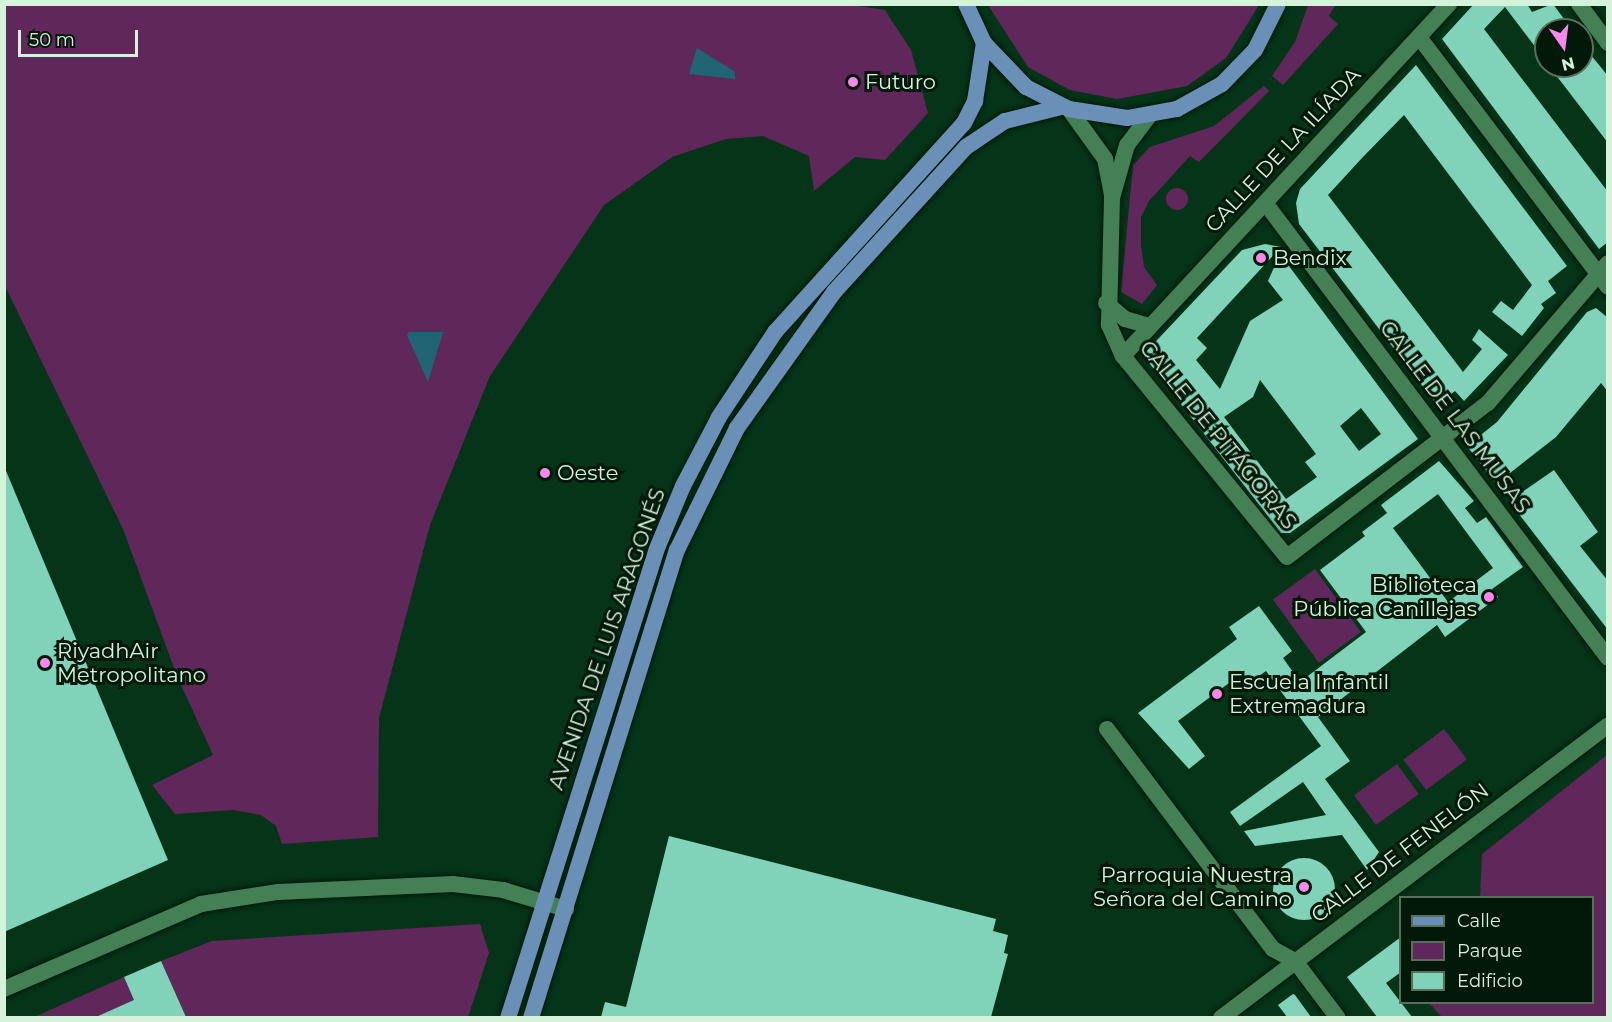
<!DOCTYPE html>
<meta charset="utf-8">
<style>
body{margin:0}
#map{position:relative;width:1612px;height:1022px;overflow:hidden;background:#053418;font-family:Montserrat,sans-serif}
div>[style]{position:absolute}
.green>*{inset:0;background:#60285a;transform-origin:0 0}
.round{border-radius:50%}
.water>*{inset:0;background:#1f6672}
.building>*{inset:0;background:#80d2b8}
.roads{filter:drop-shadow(0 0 2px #001a07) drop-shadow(0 0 2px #001a07)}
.minor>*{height:16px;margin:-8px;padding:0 8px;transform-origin:8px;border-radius:8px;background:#457f56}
.primary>*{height:16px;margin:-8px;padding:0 8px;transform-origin:8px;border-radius:8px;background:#6b90b8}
.dots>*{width:16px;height:16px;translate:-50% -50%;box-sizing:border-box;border:3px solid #021909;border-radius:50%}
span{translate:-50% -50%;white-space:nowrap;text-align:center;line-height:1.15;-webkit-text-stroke:6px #021909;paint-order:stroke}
.poi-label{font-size:21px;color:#d5f3db}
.left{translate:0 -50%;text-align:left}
.right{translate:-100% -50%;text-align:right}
.street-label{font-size:21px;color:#d5f3db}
.frame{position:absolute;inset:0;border:6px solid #d5f3db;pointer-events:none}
.legend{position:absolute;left:1399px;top:896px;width:195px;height:108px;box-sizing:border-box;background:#021909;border:2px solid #56705d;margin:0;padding:8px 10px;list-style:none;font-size:18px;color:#d5f3db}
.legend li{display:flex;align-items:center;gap:12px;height:30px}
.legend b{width:30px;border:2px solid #56705d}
.north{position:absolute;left:1534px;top:18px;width:60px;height:60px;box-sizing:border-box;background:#021909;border:2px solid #56705d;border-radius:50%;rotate:166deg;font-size:16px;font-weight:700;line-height:24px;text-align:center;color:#d5f3db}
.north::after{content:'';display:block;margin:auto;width:21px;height:27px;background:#f888ea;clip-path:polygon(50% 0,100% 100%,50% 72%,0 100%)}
.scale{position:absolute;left:18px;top:30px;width:120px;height:27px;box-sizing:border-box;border:3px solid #d5f3db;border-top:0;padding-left:8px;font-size:18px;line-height:21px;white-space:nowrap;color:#d5f3db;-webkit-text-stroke:4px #021909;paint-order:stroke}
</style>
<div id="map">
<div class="green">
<div style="clip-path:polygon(4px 5px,852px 5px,885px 10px,911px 50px,928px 113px,885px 160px,855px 157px,814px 191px,809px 156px,763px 136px,726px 139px,672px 157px,604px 205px,490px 376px,430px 525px,379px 718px,378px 837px,282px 844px,276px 826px,261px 815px,233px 810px,175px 814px,152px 785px,213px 755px,177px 676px,123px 529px,5px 286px)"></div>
<div style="clip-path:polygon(988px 5px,988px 4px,1259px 5px,1226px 58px,1187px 86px,1117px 99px,1070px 90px,1028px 67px)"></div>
<div style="clip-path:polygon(1308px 5px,1336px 5px,1329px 16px,1338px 24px,1283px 85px,1272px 76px,1295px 42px)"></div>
<div style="clip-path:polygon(1264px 86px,1269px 91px,1199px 162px,1190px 156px,1149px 201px,1141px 217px,1141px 245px,1144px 267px,1157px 285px,1142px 304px,1121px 292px,1133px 165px,1150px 147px,1214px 126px)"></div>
<div class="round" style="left:1166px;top:188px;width:22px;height:22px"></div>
<div style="left:1315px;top:569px;width:78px;height:52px;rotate:54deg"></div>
<div style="left:1444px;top:729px;width:38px;height:51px;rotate:53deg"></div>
<div style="clip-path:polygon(1607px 755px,1607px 1017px,1442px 1017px,1429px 1003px,1592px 1002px,1592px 898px,1480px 897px,1482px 854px)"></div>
<div style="left:1397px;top:764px;width:37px;height:53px;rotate:54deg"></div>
<div style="clip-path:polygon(480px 924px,489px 953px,468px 1017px,186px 1017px,161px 961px,212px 941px)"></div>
<div style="clip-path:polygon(160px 964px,184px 1017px,32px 1018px,124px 977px)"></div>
</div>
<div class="water">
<div style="clip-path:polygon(697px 48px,735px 72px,735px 79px,689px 74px)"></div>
<div style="clip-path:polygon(409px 332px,443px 332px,428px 382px,407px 335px)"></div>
</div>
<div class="building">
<div style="clip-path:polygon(1474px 4px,1527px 4px,1532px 12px,1553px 4px,1572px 30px,1546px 30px,1546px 61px,1505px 7px,1484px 29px,1608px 192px,1608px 242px,1599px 249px,1442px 39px)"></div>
<div style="clip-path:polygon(1582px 44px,1608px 76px,1608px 143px,1549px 66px,1582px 66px)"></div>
<div style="clip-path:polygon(1416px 65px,1567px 266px,1548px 281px,1556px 293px,1541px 304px,1544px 308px,1522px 336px,1492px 312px,1501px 301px,1513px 310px,1532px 285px,1404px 115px,1362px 158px,1328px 195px,1463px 372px,1482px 349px,1472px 340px,1479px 329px,1508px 355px,1464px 401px,1455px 391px,1437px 405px,1299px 224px,1296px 203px,1300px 189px)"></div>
<div style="clip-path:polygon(evenodd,1265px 244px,1281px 247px,1197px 338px,1207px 348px,1196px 360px,1220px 389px,1250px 321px,1283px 300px,1268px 281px,1280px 254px,1418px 439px,1290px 533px,1281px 533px,1143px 355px,1242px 250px,1265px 244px,1260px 380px,1316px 454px,1305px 462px,1317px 477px,1286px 499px,1224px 417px,1253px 397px,1260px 380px,1265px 244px,1361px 408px,1381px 434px,1359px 451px,1340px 426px,1361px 408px)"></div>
<div style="clip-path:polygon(1596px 308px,1608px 318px,1608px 392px,1601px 383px,1556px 437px,1496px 484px,1467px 446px,1497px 422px,1587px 312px)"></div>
<div style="clip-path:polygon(evenodd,1439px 461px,1474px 501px,1465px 508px,1477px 523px,1486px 517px,1523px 567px,1492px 589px,1498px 597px,1445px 637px,1437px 625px,1318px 717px,1350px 761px,1325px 779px,1379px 852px,1367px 870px,1342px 835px,1255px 846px,1244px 831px,1326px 815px,1303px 782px,1240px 826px,1230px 812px,1321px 746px,1266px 671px,1236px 692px,1229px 683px,1178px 721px,1205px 756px,1189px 769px,1138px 713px,1237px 639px,1229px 627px,1259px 606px,1292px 651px,1283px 658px,1300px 682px,1366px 632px,1320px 570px,1365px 536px,1362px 532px,1387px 513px,1381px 505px,1439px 461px,1438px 494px,1493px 568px,1448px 602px,1393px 528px,1438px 494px)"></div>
<div style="clip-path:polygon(4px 466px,168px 860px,4px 932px)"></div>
<div style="clip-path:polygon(1554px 470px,1598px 532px,1580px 546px,1608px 581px,1608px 630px,1509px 501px)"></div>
<div style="clip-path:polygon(669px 836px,996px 919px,993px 931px,1008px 935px,1004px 953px,1008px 954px,991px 1017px,601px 1017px,605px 1002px,626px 1007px)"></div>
<div class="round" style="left:1273px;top:858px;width:62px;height:62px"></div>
<div style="clip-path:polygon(1401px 937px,1401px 972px,1386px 983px,1412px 1017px,1377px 1017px,1347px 977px)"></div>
<div style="clip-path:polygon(161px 961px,186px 1017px,96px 1017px,134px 1000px,124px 977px)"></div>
<div style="clip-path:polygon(1293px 994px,1295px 995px,1311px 1017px,1287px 1017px,1278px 1005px)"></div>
</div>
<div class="roads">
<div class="minor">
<div style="left:1579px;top:4px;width:49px;rotate:53.4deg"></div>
<div style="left:1419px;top:37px;width:313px;rotate:52.9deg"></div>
<div style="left:1069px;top:109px;width:62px;rotate:54.2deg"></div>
<div style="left:1105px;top:159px;width:36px;rotate:79deg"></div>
<div style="left:1149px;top:116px;width:36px;rotate:127deg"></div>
<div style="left:1127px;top:145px;width:55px;rotate:105.8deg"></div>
<div style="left:1112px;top:198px;width:127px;rotate:91.4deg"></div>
<div style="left:1109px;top:325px;width:34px;rotate:66deg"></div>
<div style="left:1123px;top:356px;width:259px;rotate:50.8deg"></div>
<div style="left:1287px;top:557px;width:253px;rotate:-37.5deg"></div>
<div style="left:1488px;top:403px;width:184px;rotate:-49.4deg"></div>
<div style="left:1266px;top:204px;width:568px;rotate:53.01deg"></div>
<div style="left:1106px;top:303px;width:25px;rotate:40deg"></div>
<div style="left:1125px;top:319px;width:25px;rotate:16deg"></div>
<div style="left:1123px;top:356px;width:480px;rotate:-47.2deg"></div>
<div style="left:1107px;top:729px;width:276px;rotate:53deg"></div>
<div style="left:1273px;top:949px;width:25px;rotate:29deg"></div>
<div style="left:1295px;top:961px;width:71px;rotate:53deg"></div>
<div style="left:4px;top:989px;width:215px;rotate:-23.3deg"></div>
<div style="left:201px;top:904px;width:78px;rotate:-8.9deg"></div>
<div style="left:278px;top:892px;width:175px;rotate:-2.6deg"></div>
<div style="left:453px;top:884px;width:50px;rotate:6.8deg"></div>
<div style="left:503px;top:890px;width:66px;rotate:16.8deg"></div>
<div style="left:1221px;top:1018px;width:485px;rotate:-37.1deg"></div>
</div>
<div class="primary">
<div style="left:966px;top:4px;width:43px;rotate:65.2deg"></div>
<div style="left:984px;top:43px;width:61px;rotate:46.3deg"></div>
<div style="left:1026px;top:87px;width:48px;rotate:27.1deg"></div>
<div style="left:1069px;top:109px;width:59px;rotate:8.8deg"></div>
<div style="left:1127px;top:118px;width:51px;rotate:-10.2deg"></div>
<div style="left:1177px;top:109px;width:51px;rotate:-29.1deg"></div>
<div style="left:1222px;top:84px;width:47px;rotate:-45.9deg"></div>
<div style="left:1255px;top:50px;width:51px;rotate:-63.4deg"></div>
<div style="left:508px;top:1018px;width:495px;rotate:-72.4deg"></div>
<div style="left:658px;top:546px;width:65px;rotate:-67.4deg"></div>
<div style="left:683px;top:486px;width:78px;rotate:-62.4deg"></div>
<div style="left:719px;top:417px;width:102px;rotate:-56.6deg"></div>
<div style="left:775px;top:332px;width:282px;rotate:-47.9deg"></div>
<div style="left:964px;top:123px;width:25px;rotate:-63deg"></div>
<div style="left:975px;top:101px;width:59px;rotate:-81.2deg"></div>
<div style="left:531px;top:1018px;width:490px;rotate:-72.7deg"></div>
<div style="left:677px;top:550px;width:136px;rotate:-63.8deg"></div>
<div style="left:737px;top:428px;width:167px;rotate:-54.5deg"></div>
<div style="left:834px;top:292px;width:196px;rotate:-47.7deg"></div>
<div style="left:966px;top:147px;width:47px;rotate:-33.7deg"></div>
<div style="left:1005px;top:121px;width:58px;rotate:-14deg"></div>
</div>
</div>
<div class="dots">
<div style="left:853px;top:82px;background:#f888ea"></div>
<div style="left:1261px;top:258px;background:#f888ea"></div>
<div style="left:545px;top:473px;background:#f888ea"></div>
<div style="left:1489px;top:597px;background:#f888ea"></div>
<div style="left:45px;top:663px;background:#f888ea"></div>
<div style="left:1217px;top:694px;background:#f888ea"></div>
<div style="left:1304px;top:887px;background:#f888ea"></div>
</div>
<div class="poi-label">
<span class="left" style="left:865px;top:82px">Futuro</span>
<span class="left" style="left:1273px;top:258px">Bendix</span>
<span class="left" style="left:557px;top:473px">Oeste</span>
<span class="right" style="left:1477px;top:597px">Biblioteca<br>Pública Canillejas</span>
<span class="left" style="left:57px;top:663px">RiyadhAir<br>Metropolitano</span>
<span class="left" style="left:1229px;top:694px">Escuela Infantil<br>Extremadura</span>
<span class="right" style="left:1292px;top:887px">Parroquia Nuestra<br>Señora del Camino</span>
</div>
<div class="street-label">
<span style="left:1283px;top:150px;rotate:-47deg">CALLE DE LA ILÍADA</span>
<span style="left:1455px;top:417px;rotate:53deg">CALLE DE LAS MUSAS</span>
<span style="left:1218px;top:435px;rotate:51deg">CALLE DE PITÁGORAS</span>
<span style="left:607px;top:639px;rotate:-71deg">AVENIDA DE LUIS ARAGONÉS</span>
<span style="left:1400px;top:853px;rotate:-37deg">CALLE DE FENELÓN</span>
</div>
<div class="frame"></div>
<ul class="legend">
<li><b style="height:8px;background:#6b90b8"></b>Calle</li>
<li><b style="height:16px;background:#60285a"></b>Parque</li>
<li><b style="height:16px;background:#80d2b8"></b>Edificio</li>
</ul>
<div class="north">N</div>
<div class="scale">50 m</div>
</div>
